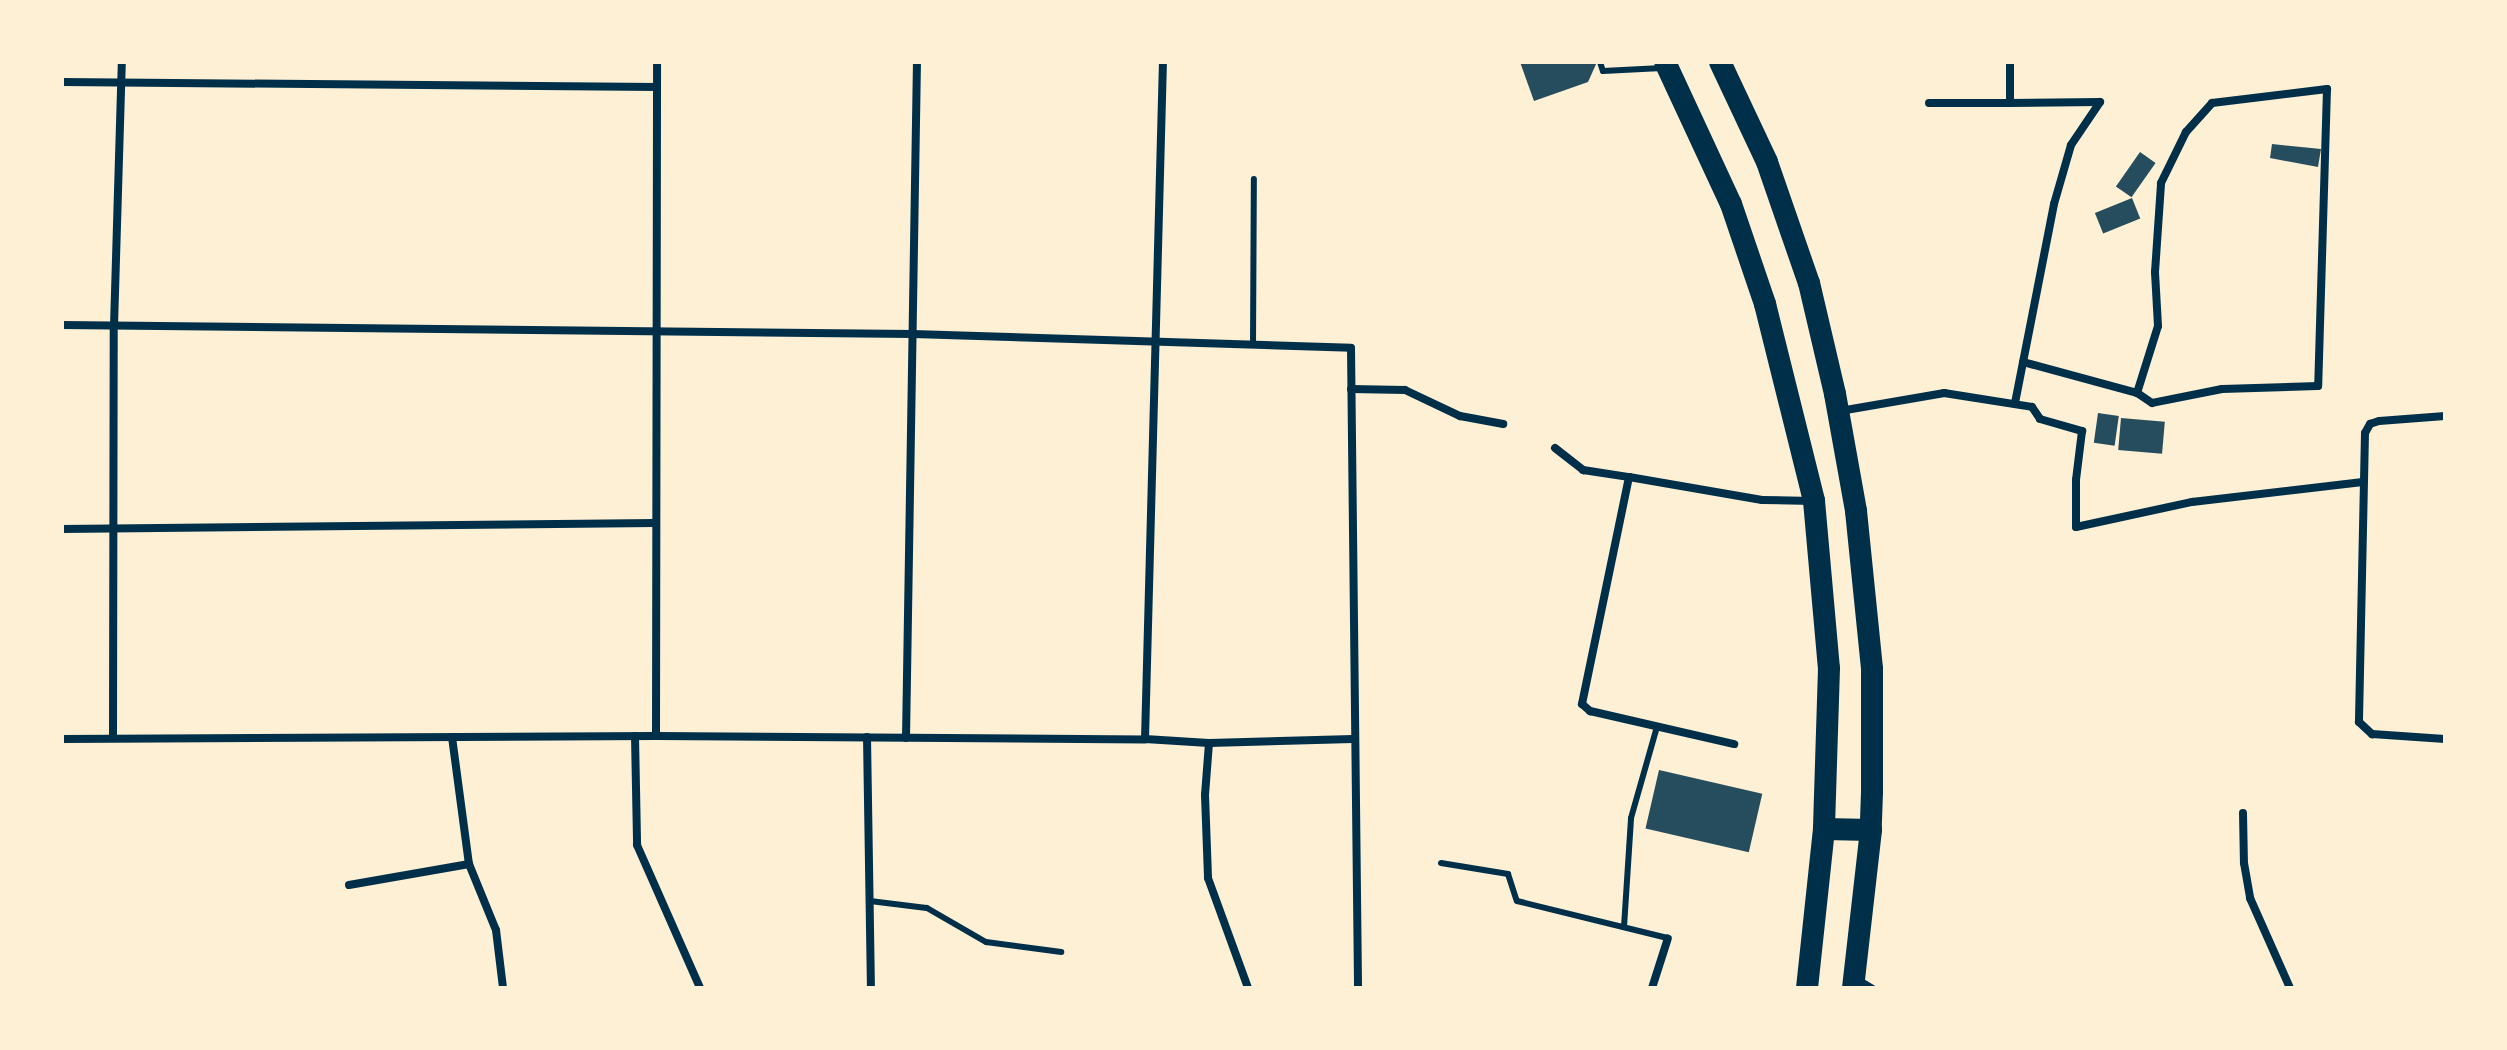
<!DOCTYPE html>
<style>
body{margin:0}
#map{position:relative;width:2507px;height:1050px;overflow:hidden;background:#fdf0d5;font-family:Ubuntu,sans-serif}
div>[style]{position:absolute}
.building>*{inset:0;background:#264d5e;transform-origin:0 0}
.service>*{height:6px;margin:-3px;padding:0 3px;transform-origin:3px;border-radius:3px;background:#003049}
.minor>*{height:8px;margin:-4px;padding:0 4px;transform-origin:4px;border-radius:4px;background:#003049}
.trunk>*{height:22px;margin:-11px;padding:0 11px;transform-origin:11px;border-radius:11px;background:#003049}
span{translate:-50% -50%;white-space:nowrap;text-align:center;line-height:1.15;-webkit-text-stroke:6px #fdf0d5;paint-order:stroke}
.frame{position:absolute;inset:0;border:64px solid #fdf0d5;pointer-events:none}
</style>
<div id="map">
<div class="building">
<div style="clip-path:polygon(1520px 62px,1597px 62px,1588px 82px,1534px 101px)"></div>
<div style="clip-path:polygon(2272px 144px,2321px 149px,2318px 167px,2270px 158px)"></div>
<div style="left:2140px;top:152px;width:19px;height:42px;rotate:35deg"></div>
<div style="left:2132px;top:198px;width:22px;height:40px;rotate:68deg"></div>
<div style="left:2098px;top:413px;width:21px;height:30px;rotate:8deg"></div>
<div style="left:2121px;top:418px;width:44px;height:32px;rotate:5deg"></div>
<div style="left:1659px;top:770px;width:106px;height:60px;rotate:13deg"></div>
</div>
<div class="service">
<div style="left:1600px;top:62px;width:9px;rotate:72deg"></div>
<div style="left:1603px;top:71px;width:59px;rotate:-2.9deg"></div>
<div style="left:1253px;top:344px;width:165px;rotate:-89.7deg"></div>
<div style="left:1441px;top:863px;width:68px;rotate:9.3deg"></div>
<div style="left:1508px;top:874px;width:28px;rotate:72deg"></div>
<div style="left:1517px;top:901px;width:155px;rotate:13.8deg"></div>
<div style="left:870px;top:901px;width:57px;rotate:7deg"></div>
<div style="left:927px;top:908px;width:68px;rotate:30deg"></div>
<div style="left:986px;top:942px;width:76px;rotate:7.6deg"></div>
<div style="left:1624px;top:927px;width:109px;rotate:-86.3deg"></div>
<div style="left:1631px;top:818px;width:95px;rotate:-74.1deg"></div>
<div style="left:1858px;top:979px;width:17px;rotate:31deg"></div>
</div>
<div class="minor">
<div style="left:2010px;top:62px;width:41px;rotate:90deg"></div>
<div style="left:2010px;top:103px;width:90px;rotate:-0.6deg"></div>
<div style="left:62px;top:82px;width:595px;rotate:0.48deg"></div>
<div style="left:1929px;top:103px;width:81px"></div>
<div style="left:62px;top:325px;width:851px;rotate:0.61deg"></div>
<div style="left:913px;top:334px;width:438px;rotate:1.8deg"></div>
<div style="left:1351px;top:348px;width:640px;rotate:89.37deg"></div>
<div style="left:2023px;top:362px;width:118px;rotate:15.2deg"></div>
<div style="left:2137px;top:393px;width:70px;rotate:-72.6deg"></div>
<div style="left:2158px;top:326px;width:54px;rotate:-93.2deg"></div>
<div style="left:2155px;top:272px;width:89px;rotate:-86.1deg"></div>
<div style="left:2161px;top:183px;width:57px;rotate:-63.9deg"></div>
<div style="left:2186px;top:132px;width:39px;rotate:-48deg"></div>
<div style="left:2212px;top:103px;width:116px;rotate:-6.9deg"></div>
<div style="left:2327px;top:89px;width:297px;rotate:91.7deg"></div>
<div style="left:2318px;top:386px;width:96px;rotate:178.2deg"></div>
<div style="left:2222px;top:389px;width:71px;rotate:168.7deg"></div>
<div style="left:2152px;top:403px;width:18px;rotate:-146deg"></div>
<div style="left:1351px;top:389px;width:54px;rotate:1.1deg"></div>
<div style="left:1405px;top:390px;width:61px;rotate:25.3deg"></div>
<div style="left:1460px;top:416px;width:44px;rotate:10.5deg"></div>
<div style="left:2015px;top:403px;width:203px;rotate:-78.9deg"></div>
<div style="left:2054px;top:204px;width:61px;rotate:-73.9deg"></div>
<div style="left:2071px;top:145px;width:52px;rotate:-56deg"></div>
<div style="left:1840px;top:411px;width:106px;rotate:-9.8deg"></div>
<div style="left:1944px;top:393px;width:89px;rotate:9deg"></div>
<div style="left:2032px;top:407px;width:14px;rotate:56deg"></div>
<div style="left:2040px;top:419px;width:44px;rotate:15.9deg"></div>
<div style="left:2082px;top:431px;width:49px;rotate:97deg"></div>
<div style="left:2076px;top:480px;width:47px;rotate:90deg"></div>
<div style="left:2076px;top:527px;width:119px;rotate:-12.2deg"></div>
<div style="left:2192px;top:502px;width:172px;rotate:-6.7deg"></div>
<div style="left:2445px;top:416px;width:66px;rotate:175.7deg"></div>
<div style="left:2379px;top:421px;width:9px;rotate:162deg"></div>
<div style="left:2370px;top:424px;width:10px;rotate:119deg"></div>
<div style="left:2365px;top:433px;width:289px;rotate:91.2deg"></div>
<div style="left:2359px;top:722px;width:18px;rotate:43deg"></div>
<div style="left:2372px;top:734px;width:73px;rotate:3.9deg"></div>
<div style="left:1555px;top:448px;width:36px;rotate:38deg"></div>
<div style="left:1583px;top:470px;width:47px;rotate:8.7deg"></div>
<div style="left:1629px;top:477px;width:232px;rotate:101.7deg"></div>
<div style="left:1582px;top:704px;width:11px;rotate:41deg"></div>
<div style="left:1590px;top:711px;width:148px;rotate:12.9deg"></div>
<div style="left:1629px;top:477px;width:135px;rotate:9.8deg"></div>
<div style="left:1762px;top:500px;width:51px;rotate:1.1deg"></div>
<div style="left:62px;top:529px;width:593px;rotate:-0.58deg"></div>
<div style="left:635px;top:736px;width:109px;rotate:88.9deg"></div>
<div style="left:637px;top:845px;width:156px;rotate:66.2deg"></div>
<div style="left:656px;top:736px;width:674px;rotate:-89.91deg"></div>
<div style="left:452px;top:737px;width:128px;rotate:82.4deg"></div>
<div style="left:469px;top:864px;width:71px;rotate:67.8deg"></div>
<div style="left:496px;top:930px;width:58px;rotate:83.1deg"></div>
<div style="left:867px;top:737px;width:251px;rotate:89.1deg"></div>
<div style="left:113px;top:738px;width:412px;rotate:-89.9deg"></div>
<div style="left:114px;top:326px;width:264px;rotate:-88.3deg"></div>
<div style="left:906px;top:738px;width:676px;rotate:-89.07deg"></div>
<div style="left:62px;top:739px;width:594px;rotate:-0.29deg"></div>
<div style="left:656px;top:736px;width:489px;rotate:0.4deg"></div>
<div style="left:1145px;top:739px;width:64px;rotate:3.6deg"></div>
<div style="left:1209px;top:743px;width:144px;rotate:-1.6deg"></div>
<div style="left:1145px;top:739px;width:677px;rotate:-88.48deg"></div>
<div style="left:1209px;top:743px;width:52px;rotate:94.4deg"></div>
<div style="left:1205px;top:795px;width:83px;rotate:87.9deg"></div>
<div style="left:1208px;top:878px;width:117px;rotate:70deg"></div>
<div style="left:2243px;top:813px;width:50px;rotate:88.9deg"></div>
<div style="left:2244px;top:863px;width:36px;rotate:80deg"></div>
<div style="left:2250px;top:898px;width:98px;rotate:66deg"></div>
<div style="left:349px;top:885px;width:122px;rotate:-9.9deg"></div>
<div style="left:1652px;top:988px;width:52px;rotate:-72.3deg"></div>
</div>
<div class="trunk">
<div style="left:1665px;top:62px;width:157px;rotate:65.1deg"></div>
<div style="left:1731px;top:204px;width:106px;rotate:71.2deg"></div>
<div style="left:1765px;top:304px;width:203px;rotate:76deg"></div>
<div style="left:1814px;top:501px;width:168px;rotate:84.9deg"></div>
<div style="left:1829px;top:668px;width:161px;rotate:91.8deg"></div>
<div style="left:1824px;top:829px;width:160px;rotate:96.1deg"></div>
<div style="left:1720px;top:62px;width:110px;rotate:64.8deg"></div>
<div style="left:1767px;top:162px;width:128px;rotate:70.9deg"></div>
<div style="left:1809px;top:283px;width:114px;rotate:76.8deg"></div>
<div style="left:1835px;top:394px;width:119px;rotate:79.8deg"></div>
<div style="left:1856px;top:511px;width:159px;rotate:84.2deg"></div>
<div style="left:1872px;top:669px;width:123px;rotate:90deg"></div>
<div style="left:1872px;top:792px;width:38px;rotate:92deg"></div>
<div style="left:1871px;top:830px;width:159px;rotate:96.5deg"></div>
<div style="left:1824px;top:829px;width:47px;rotate:1.2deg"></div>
</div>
<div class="frame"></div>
</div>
